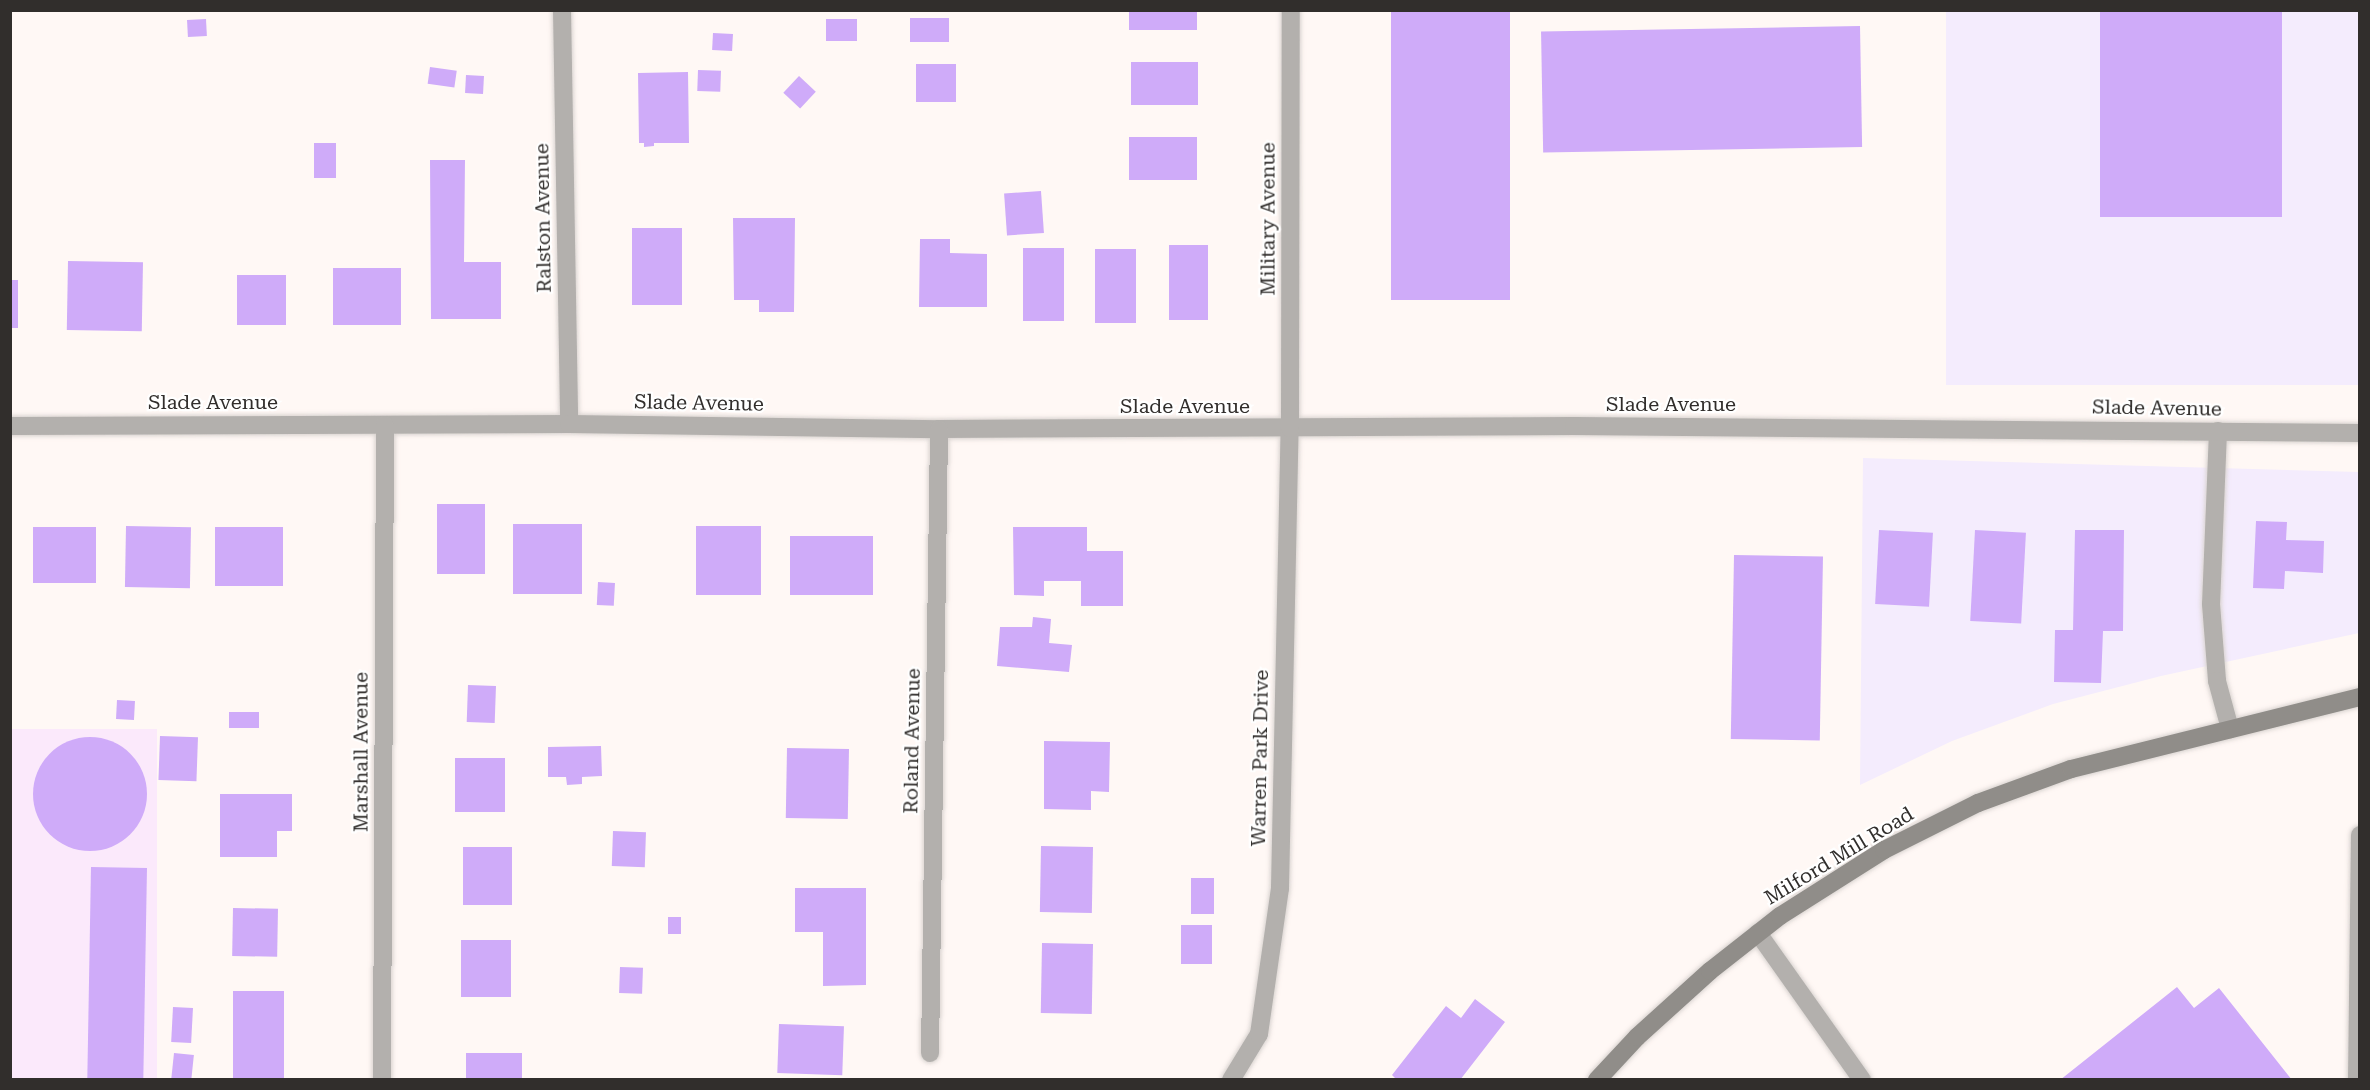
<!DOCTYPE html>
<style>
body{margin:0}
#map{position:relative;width:2370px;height:1090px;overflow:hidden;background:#fff8f5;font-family:"Roboto Serif",serif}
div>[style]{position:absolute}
.commercial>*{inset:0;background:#f4ecfd;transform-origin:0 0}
.industrial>*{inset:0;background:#fbe9fb;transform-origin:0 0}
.building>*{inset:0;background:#cfabf9;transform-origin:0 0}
.round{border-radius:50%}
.roads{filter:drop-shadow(0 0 2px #dad4d1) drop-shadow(0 0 2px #dad4d1)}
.lane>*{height:18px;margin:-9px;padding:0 9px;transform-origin:9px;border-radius:9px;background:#b3b0ad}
.street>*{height:18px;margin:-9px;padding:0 9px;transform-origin:9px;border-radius:9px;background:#b3b0ad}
.secondary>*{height:18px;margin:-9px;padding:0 9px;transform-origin:9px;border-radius:9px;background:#908d89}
span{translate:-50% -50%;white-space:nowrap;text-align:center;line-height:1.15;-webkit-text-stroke:4.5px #fff;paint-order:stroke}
.street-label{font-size:20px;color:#312e2c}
.frame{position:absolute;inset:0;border:12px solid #312e2c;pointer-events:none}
</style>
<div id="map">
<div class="commercial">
<div style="left:1946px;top:11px;width:413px;height:374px"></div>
<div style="clip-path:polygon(1863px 458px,2359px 472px,2359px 633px,2161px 676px,2053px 704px,1952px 741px,1860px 785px)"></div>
</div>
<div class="industrial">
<div style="left:11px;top:729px;width:146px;height:351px"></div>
</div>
<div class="building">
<div style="left:1129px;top:10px;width:68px;height:20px"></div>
<div style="left:1391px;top:10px;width:119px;height:290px"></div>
<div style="left:2100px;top:10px;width:182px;height:207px"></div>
<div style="left:949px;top:18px;width:24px;height:39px;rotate:90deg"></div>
<div style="left:206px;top:19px;width:17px;height:19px;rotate:87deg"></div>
<div style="left:857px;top:19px;width:22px;height:31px;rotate:90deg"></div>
<div style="left:1860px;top:26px;width:121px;height:319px;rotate:89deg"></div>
<div style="left:713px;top:33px;width:20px;height:17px;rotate:3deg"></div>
<div style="left:1131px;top:62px;width:67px;height:43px"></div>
<div style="left:916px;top:64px;width:40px;height:38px"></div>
<div style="left:430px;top:67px;width:27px;height:17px;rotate:8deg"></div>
<div style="left:698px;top:70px;width:23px;height:21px;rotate:2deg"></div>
<div style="clip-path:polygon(688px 72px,689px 143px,654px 143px,654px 146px,644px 147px,644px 143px,639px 143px,638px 73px)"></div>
<div style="left:466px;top:75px;width:18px;height:18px;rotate:3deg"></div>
<div style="left:799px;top:76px;width:23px;height:23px;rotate:43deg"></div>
<div style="left:1129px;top:137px;width:68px;height:43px"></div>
<div style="left:314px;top:143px;width:22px;height:35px"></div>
<div style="clip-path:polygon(430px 160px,465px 160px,464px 262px,501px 262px,501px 319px,431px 319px)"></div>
<div style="left:1041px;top:191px;width:42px;height:37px;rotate:86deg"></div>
<div style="clip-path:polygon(733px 218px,795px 218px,794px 312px,759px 312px,759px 300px,734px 300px)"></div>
<div style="left:632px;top:228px;width:50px;height:77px"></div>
<div style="clip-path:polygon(920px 239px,950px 239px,950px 253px,987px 254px,987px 307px,919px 307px)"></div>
<div style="left:1169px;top:245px;width:39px;height:75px"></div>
<div style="left:1023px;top:248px;width:41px;height:73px"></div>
<div style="left:1095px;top:249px;width:41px;height:74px"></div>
<div style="left:68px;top:261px;width:75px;height:69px;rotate:1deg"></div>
<div style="left:401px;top:268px;width:57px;height:68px;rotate:90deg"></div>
<div style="left:237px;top:275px;width:49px;height:50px"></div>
<div style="left:10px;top:280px;width:8px;height:48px"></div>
<div style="left:437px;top:504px;width:48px;height:70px"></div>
<div style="clip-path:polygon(2256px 521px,2287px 522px,2286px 540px,2324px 541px,2323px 573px,2285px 571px,2284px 589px,2253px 588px)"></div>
<div style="left:513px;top:524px;width:69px;height:70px"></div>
<div style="left:126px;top:526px;width:65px;height:61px;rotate:1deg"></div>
<div style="left:761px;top:526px;width:69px;height:65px;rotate:90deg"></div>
<div style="left:33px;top:527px;width:63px;height:56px"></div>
<div style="left:215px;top:527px;width:68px;height:59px"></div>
<div style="clip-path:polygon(1013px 527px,1087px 527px,1087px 551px,1123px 551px,1123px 606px,1081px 606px,1081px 581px,1044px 581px,1044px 596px,1014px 595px)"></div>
<div style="left:1879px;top:530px;width:54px;height:74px;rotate:3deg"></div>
<div style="left:1975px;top:530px;width:51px;height:91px;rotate:3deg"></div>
<div style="clip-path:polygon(2075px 530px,2124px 530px,2123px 631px,2103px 631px,2101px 683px,2054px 682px,2055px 630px,2073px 630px)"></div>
<div style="left:790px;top:536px;width:83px;height:59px"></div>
<div style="left:1734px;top:555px;width:89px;height:184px;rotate:1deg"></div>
<div style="left:598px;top:582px;width:17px;height:23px;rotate:3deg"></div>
<div style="clip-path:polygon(1033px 617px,1051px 619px,1049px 643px,1072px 645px,1069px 672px,997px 666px,1000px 627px,1032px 627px)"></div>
<div style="left:468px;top:685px;width:28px;height:37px;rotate:2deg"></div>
<div style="left:117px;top:700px;width:18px;height:19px;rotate:3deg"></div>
<div style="left:229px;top:712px;width:30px;height:16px"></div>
<div style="left:160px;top:736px;width:38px;height:44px;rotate:2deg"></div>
<div class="round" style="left:33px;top:737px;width:114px;height:114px"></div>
<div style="clip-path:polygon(1044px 741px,1110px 742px,1109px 792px,1091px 791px,1091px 810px,1044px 809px)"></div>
<div style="clip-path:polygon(601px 746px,602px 776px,582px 777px,582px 784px,567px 785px,566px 777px,548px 777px,548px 747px)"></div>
<div style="left:787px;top:748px;width:62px;height:70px;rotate:1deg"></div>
<div style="left:455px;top:758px;width:50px;height:54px"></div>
<div style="clip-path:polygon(220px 794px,292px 794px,292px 831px,277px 831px,277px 857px,220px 857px)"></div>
<div style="left:613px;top:831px;width:33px;height:35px;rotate:2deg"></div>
<div style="left:1041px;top:846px;width:52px;height:66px;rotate:1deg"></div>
<div style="left:463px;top:847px;width:49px;height:58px"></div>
<div style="left:91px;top:867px;width:56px;height:213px;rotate:1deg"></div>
<div style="left:1191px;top:878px;width:23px;height:36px"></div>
<div style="clip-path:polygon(795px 888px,866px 888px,866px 985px,823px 986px,823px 932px,795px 932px)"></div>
<div style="left:233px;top:908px;width:45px;height:48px;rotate:1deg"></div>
<div style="left:668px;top:917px;width:13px;height:17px"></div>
<div style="left:1181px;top:925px;width:31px;height:39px"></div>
<div style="left:461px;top:940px;width:50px;height:57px"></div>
<div style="left:1042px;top:943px;width:51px;height:70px;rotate:1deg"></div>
<div style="left:620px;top:967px;width:23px;height:26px;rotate:2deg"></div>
<div style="clip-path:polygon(2177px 987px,2194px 1008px,2219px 988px,2292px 1080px,2060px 1080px)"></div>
<div style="left:233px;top:991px;width:51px;height:89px"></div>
<div style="clip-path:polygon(1475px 999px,1505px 1022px,1460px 1080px,1397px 1080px,1392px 1075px,1446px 1006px,1461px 1018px)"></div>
<div style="left:173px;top:1007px;width:20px;height:35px;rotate:3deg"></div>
<div style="left:779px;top:1024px;width:65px;height:49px;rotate:2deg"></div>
<div style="left:174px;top:1053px;width:20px;height:27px;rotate:6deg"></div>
<div style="left:466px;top:1053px;width:56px;height:27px"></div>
</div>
<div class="roads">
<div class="lane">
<div style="left:2218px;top:431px;width:173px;rotate:92.3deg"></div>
<div style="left:2211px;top:604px;width:77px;rotate:85.5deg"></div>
<div style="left:2217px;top:681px;width:50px;rotate:74.8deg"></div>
<div style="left:1758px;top:933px;width:180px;rotate:54.7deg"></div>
<div style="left:2357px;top:1080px;width:245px;rotate:-89.3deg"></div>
</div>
<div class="street">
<div style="left:562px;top:10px;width:414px;rotate:89deg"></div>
<div style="left:10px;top:426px;width:559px;rotate:-0.2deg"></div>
<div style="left:569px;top:424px;width:370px;rotate:0.8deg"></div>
<div style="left:939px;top:429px;width:635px;rotate:-0.27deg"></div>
<div style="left:1574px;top:426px;width:786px;rotate:0.51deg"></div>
<div style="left:930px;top:1053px;width:624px;rotate:-89.17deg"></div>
<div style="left:382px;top:1080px;width:655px;rotate:-89.74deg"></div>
<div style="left:1231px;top:1080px;width:54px;rotate:-58.7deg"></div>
<div style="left:1259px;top:1034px;width:148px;rotate:-81.8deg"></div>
<div style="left:1280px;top:888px;width:460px;rotate:-88.8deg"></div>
<div style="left:1290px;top:428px;width:418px;rotate:-89.9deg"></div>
</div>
<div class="secondary">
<div style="left:1597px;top:1080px;width:59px;rotate:-47.1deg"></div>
<div style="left:1637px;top:1037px;width:98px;rotate:-42.1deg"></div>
<div style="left:1710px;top:971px;width:89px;rotate:-38.2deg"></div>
<div style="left:1780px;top:916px;width:123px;rotate:-32.4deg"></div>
<div style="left:1884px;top:850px;width:105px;rotate:-26.6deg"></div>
<div style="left:1978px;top:803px;width:99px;rotate:-20.1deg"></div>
<div style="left:2071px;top:769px;width:298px;rotate:-14deg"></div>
</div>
</div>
<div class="street-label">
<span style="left:543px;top:218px;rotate:-91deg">Ralston Avenue</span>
<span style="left:1268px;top:219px;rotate:-90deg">Military Avenue</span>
<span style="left:213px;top:402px">Slade Avenue</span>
<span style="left:699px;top:403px;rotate:1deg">Slade Avenue</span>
<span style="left:1671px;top:404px">Slade Avenue</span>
<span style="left:1185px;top:406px">Slade Avenue</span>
<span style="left:2157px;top:408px;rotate:1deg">Slade Avenue</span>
<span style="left:912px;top:741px;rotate:-89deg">Roland Avenue</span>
<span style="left:361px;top:752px;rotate:-90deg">Marshall Avenue</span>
<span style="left:1260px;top:758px;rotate:-89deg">Warren Park Drive</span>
<span style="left:1839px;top:856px;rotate:-31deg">Milford Mill Road</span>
</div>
<div class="frame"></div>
</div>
